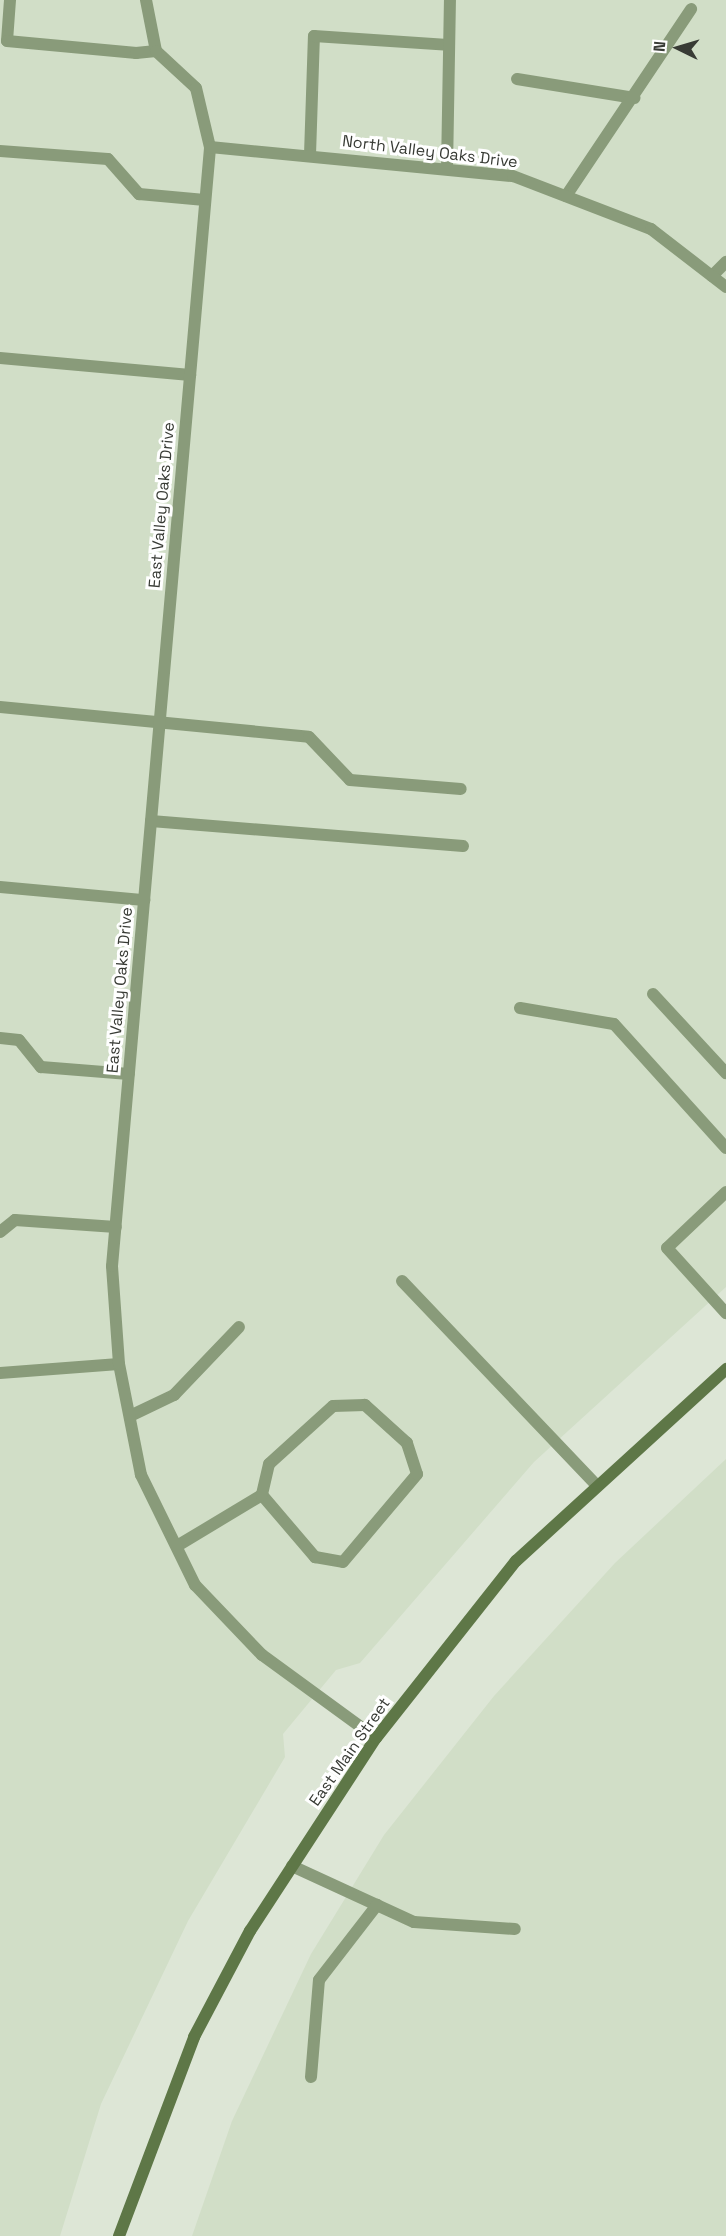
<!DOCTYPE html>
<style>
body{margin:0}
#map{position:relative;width:726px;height:2236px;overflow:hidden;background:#dde6d6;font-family:"Space Grotesk",sans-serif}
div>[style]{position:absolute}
.built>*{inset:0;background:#d1dec7}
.lane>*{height:12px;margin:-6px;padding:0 6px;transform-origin:6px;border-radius:6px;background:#899b7a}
.street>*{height:12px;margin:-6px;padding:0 6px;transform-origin:6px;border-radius:6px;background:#899b7a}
.secondary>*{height:12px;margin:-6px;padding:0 6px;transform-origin:6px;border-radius:6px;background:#5e7747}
span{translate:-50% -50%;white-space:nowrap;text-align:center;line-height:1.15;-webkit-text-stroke:6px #fff;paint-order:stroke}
.street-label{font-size:16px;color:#383b35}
.north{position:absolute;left:648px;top:18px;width:60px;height:60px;-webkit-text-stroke:4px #fff;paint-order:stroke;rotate:275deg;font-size:16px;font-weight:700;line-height:24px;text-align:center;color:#383b35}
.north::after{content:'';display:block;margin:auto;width:21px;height:27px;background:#383b35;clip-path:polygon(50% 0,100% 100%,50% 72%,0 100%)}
</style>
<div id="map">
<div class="built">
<div style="clip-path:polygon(0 0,726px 0,726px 1287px,534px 1462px,360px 1663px,336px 1670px,283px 1734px,285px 1757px,188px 1921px,101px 2104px,60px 2236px,0 2236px)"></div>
<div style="clip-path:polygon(726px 1459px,726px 2236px,192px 2236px,232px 2121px,311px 1954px,384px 1835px,494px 1696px,615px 1563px)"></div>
</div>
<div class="lane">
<div style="left:10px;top:0;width:41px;rotate:94.2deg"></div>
<div style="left:7px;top:41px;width:130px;rotate:5.3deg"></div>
<div style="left:136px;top:53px;width:20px;rotate:-6deg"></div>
<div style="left:146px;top:0;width:52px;rotate:78.9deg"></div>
<div style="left:156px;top:51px;width:54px;rotate:42.8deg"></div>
<div style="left:196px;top:88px;width:61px;rotate:76.7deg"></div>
<div style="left:517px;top:79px;width:119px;rotate:9.2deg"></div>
<div style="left:0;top:151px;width:108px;rotate:4.2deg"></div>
<div style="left:108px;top:159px;width:47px;rotate:48.5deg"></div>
<div style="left:139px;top:194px;width:66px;rotate:5.2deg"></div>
<div style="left:310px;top:155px;width:119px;rotate:-88.1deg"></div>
<div style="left:314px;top:36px;width:134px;rotate:3.8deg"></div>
<div style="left:447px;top:169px;width:169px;rotate:-89deg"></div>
<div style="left:566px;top:196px;width:225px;rotate:-56.2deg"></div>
<div style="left:712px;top:276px;width:20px;rotate:-45deg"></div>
<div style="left:0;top:358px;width:191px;rotate:5.1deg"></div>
<div style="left:0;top:707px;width:310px;rotate:5.5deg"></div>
<div style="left:309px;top:737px;width:59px;rotate:46.4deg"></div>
<div style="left:350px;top:780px;width:111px;rotate:4.6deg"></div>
<div style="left:151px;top:821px;width:313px;rotate:4.6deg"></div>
<div style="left:0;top:887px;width:145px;rotate:5.2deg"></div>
<div style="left:653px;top:994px;width:108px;rotate:47.3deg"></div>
<div style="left:520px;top:1008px;width:95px;rotate:9.7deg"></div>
<div style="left:614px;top:1024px;width:167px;rotate:47.9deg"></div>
<div style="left:0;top:1038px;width:19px;rotate:6deg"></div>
<div style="left:19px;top:1040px;width:35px;rotate:51deg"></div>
<div style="left:41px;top:1067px;width:88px;rotate:4.5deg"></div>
<div style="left:726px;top:1192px;width:81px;rotate:136.5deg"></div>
<div style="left:667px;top:1248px;width:88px;rotate:47.8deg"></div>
<div style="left:0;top:1232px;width:19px;rotate:-39deg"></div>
<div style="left:15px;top:1220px;width:101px;rotate:4deg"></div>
<div style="left:402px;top:1281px;width:283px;rotate:46.4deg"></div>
<div style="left:0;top:1373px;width:119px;rotate:-4.3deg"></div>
<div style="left:130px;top:1416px;width:49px;rotate:-25.5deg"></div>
<div style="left:174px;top:1395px;width:94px;rotate:-46.3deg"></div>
<div style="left:177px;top:1546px;width:99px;rotate:-31deg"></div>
<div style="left:262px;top:1495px;width:82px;rotate:49.5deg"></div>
<div style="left:315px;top:1557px;width:28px;rotate:10deg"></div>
<div style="left:343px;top:1562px;width:115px;rotate:-49.9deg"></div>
<div style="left:417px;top:1474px;width:33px;rotate:-108deg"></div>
<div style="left:407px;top:1443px;width:57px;rotate:-137.9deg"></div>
<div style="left:365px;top:1405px;width:32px;rotate:178deg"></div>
<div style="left:333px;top:1406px;width:86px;rotate:137.8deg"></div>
<div style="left:269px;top:1464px;width:32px;rotate:103deg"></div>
<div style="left:292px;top:1866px;width:134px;rotate:24.7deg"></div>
<div style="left:414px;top:1922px;width:101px;rotate:4deg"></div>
<div style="left:311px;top:2077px;width:97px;rotate:-85.3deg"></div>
<div style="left:319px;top:1980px;width:95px;rotate:-52.3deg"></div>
</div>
<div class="street">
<div style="left:376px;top:1738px;width:141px;rotate:-143.9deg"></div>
<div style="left:262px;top:1655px;width:97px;rotate:-133.7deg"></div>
<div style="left:195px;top:1585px;width:123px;rotate:-116.1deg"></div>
<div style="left:141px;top:1475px;width:113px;rotate:-101.2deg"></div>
<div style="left:119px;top:1364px;width:98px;rotate:-94.1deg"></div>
<div style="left:112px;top:1266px;width:1123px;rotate:-84.99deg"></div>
<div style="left:210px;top:147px;width:304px;rotate:5.5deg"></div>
<div style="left:513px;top:176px;width:148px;rotate:21deg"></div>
<div style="left:651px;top:229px;width:95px;rotate:37.7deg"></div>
</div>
<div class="secondary">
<div style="left:119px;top:2236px;width:213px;rotate:-69.3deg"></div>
<div style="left:194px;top:2037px;width:120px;rotate:-62.2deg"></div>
<div style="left:250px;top:1931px;width:230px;rotate:-56.9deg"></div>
<div style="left:376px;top:1738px;width:226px;rotate:-51.7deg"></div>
<div style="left:516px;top:1561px;width:285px;rotate:-42.4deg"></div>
</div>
<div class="street-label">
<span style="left:430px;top:152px;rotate:7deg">North Valley Oaks Drive</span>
<span style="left:162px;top:505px;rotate:-85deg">East Valley Oaks Drive</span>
<span style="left:120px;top:990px;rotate:-85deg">East Valley Oaks Drive</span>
<span style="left:350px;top:1752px;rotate:-55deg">East Main Street</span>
</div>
<div class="north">N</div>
</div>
